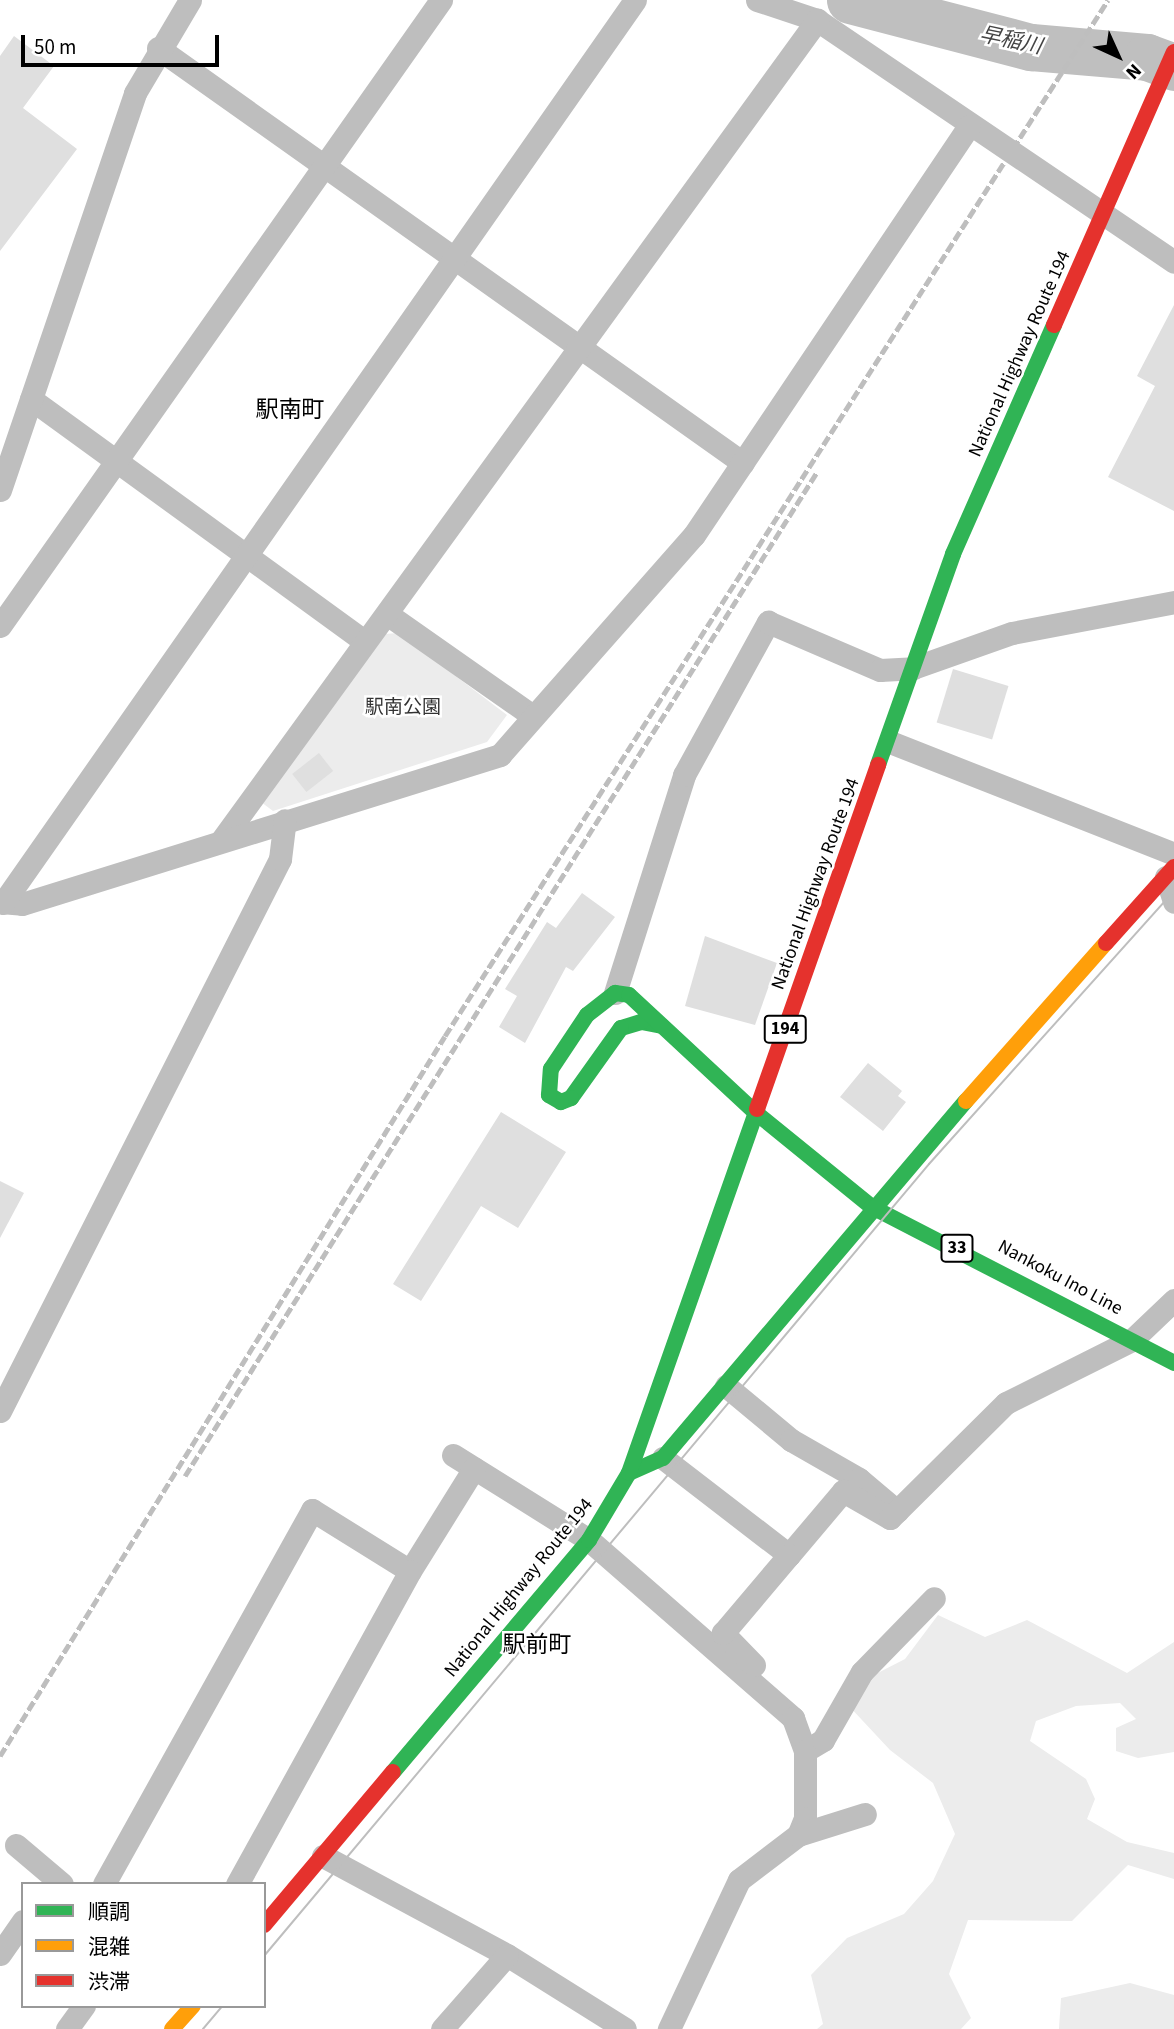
<!DOCTYPE html>
<meta charset="utf-8">
<style>
body{margin:0}
#map{position:relative;width:1174px;height:2029px;overflow:hidden;background:#fff;font-family:"Source Sans 3","Noto Sans JP",sans-serif}
div>[style]{position:absolute}
.green>*{inset:0;background:#ececec}
.river>*{height:47px;margin:-23.5px;padding:0 23.5px;transform-origin:23.5px;border-radius:23.5px;background:#bfbfbf}
.building>*{inset:0;background:#dfdfdf;transform-origin:0 0}
.street>*{height:23px;margin:-11.5px;padding:0 11.5px;transform-origin:11.5px;border-radius:11.5px;background:#bebebe}
.fast>*{height:16px;margin:-8px;padding:0 8px;transform-origin:8px;border-radius:8px;background:#30b455}
.slow>*{height:16px;margin:-8px;padding:0 8px;transform-origin:8px;border-radius:8px;background:#ff9f0a}
.jam>*{height:16px;margin:-8px;padding:0 8px;transform-origin:8px;border-radius:8px;background:#e5322d}
.tram>*{height:2px;margin:-1px;padding:0 1px;transform-origin:1px;border-radius:1px;background:#bebebe}
.rail>*{height:5px;margin-top:-2.5px;transform-origin:0;background:repeating-linear-gradient(90deg,#bebebe 0 10px,transparent 0 13.5px)}
span{translate:-50% -50%;white-space:nowrap;text-align:center;line-height:1.15;-webkit-text-stroke:5px #fff;paint-order:stroke}
.shield-label span{padding:2px 5px;background:#fff;border:2px solid;border-radius:5px;-webkit-text-stroke-width:0}
.shield-label{font-size:18px;color:#000;font-weight:700}
.street-label{font-size:19px;color:#000}
.park-label{font-size:19px;color:#333}
.water-label{font-size:21px;color:#444;font-style:italic}
.quarter-label{font-size:23px;color:#000}
.legend{position:absolute;left:21px;top:1882px;width:245px;height:126px;box-sizing:border-box;background:#fff;border:2px solid #999;margin:0;padding:9px 12px;list-style:none;font-size:21px;color:#000}
.legend li{display:flex;align-items:center;gap:14px;height:35px}
.legend b{width:35px;border:2px solid #999}
.north{position:absolute;left:1083px;top:21px;width:70px;height:70px;-webkit-text-stroke:5px #fff;paint-order:stroke;rotate:135deg;font-size:19px;font-weight:700;line-height:28px;text-align:center;color:#000}
.north::after{content:'';display:block;margin:auto;width:24px;height:32px;background:#000;clip-path:polygon(50% 0,100% 100%,50% 72%,0 100%)}
.scale{position:absolute;left:21px;top:35px;width:198px;height:32px;box-sizing:border-box;border:4px solid #000;border-top:0;padding-left:9px;font-size:21px;line-height:24px;white-space:nowrap;color:#000;-webkit-text-stroke:5px #fff;paint-order:stroke}
</style>
<div id="map">
<div class="green">
<div style="clip-path:polygon(399px 633px,507px 715px,487px 742px,273px 811px,261px 802px,384px 634px)"></div>
<div style="clip-path:polygon(938px 1615px,985px 1637px,1027px 1620px,1127px 1673px,1174px 1642px,1174px 1752px,1138px 1758px,1116px 1751px,1116px 1728px,1136px 1719px,1120px 1703px,1076px 1706px,1036px 1721px,1030px 1741px,1086px 1779px,1095px 1799px,1087px 1819px,1127px 1842px,1174px 1853px,1174px 1879px,1128px 1865px,1072px 1921px,968px 1920px,949px 1974px,971px 2018px,961px 2029px,817px 2029px,823px 2024px,811px 1975px,847px 1938px,904px 1914px,933px 1881px,955px 1834px,933px 1783px,890px 1750px,848px 1705px,866px 1679px,905px 1659px)"></div>
<div style="clip-path:polygon(1130px 1983px,1174px 1995px,1174px 2029px,1059px 2029px,1061px 1998px)"></div>
</div>
<div class="river">
<div style="left:850px;top:0;width:187px;rotate:14.6deg"></div>
<div style="left:1031px;top:47px;width:116px;rotate:4.9deg"></div>
<div style="left:1147px;top:57px;width:29px;rotate:20deg"></div>
</div>
<div class="building">
<div style="clip-path:polygon(14px 36px,54px 66px,23px 108px,77px 149px,0 251px,0 56px)"></div>
<div style="clip-path:polygon(1174px 305px,1174px 511px,1108px 477px,1155px 386px,1137px 376px)"></div>
<div style="left:953px;top:669px;width:58px;height:56px;rotate:17deg"></div>
<div style="left:319px;top:753px;width:23px;height:34px;rotate:52deg"></div>
<div style="clip-path:polygon(582px 893px,615px 917px,573px 971px,566px 967px,525px 1043px,499px 1027px,517px 996px,505px 989px,547px 922px,556px 928px)"></div>
<div style="clip-path:polygon(705px 936px,777px 963px,755px 1025px,685px 1006px)"></div>
<div style="clip-path:polygon(868px 1063px,902px 1091px,898px 1096px,906px 1102px,883px 1131px,840px 1097px)"></div>
<div style="clip-path:polygon(501px 1112px,566px 1152px,518px 1228px,481px 1206px,421px 1301px,393px 1284px)"></div>
<div style="clip-path:polygon(0 1181px,24px 1193px,0 1238px)"></div>
</div>
<div class="street">
<div style="left:757px;top:0;width:63px;rotate:18.4deg"></div>
<div style="left:817px;top:20px;width:431px;rotate:34.1deg"></div>
<div style="left:158px;top:48px;width:717px;rotate:35.35deg"></div>
<div style="left:31px;top:399px;width:410px;rotate:36deg"></div>
<div style="left:0;top:490px;width:419px;rotate:-71.2deg"></div>
<div style="left:135px;top:93px;width:108px;rotate:-59.4deg"></div>
<div style="left:390px;top:616px;width:174px;rotate:35deg"></div>
<div style="left:0;top:626px;width:766px;rotate:-54.84deg"></div>
<div style="left:890px;top:742px;width:305px;rotate:21.5deg"></div>
<div style="left:221px;top:841px;width:1015px;rotate:-54.02deg"></div>
<div style="left:1166px;top:877px;width:26px;rotate:72deg"></div>
<div style="left:0;top:902px;width:22px;rotate:5deg"></div>
<div style="left:22px;top:904px;width:501px;rotate:-17.31deg"></div>
<div style="left:500px;top:755px;width:293px;rotate:-48.6deg"></div>
<div style="left:694px;top:535px;width:493px;rotate:-56.1deg"></div>
<div style="left:3px;top:903px;width:1102px;rotate:-55.01deg"></div>
<div style="left:615px;top:993px;width:229px;rotate:-72.4deg"></div>
<div style="left:684px;top:775px;width:175px;rotate:-61.2deg"></div>
<div style="left:768px;top:622px;width:122px;rotate:23.2deg"></div>
<div style="left:880px;top:670px;width:33px;rotate:-3deg"></div>
<div style="left:913px;top:668px;width:105px;rotate:-19.5deg"></div>
<div style="left:1012px;top:633px;width:165px;rotate:-10.8deg"></div>
<div style="left:726px;top:1386px;width:85px;rotate:39.7deg"></div>
<div style="left:791px;top:1440px;width:78px;rotate:29.8deg"></div>
<div style="left:859px;top:1479px;width:50px;rotate:40.1deg"></div>
<div style="left:0;top:1411px;width:619px;rotate:-63.1deg"></div>
<div style="left:280px;top:859px;width:39px;rotate:-83deg"></div>
<div style="left:453px;top:1455px;width:160px;rotate:32deg"></div>
<div style="left:589px;top:1540px;width:271px;rotate:41.1deg"></div>
<div style="left:793px;top:1718px;width:35px;rotate:70deg"></div>
<div style="left:805px;top:1751px;width:67px;rotate:90deg"></div>
<div style="left:805px;top:1818px;width:18px;rotate:112deg"></div>
<div style="left:798px;top:1835px;width:74px;rotate:142.7deg"></div>
<div style="left:739px;top:1880px;width:165px;rotate:115.2deg"></div>
<div style="left:663px;top:1458px;width:159px;rotate:37.6deg"></div>
<div style="left:789px;top:1555px;width:84px;rotate:-49.8deg"></div>
<div style="left:843px;top:1491px;width:54px;rotate:29.9deg"></div>
<div style="left:890px;top:1518px;width:163px;rotate:-44.8deg"></div>
<div style="left:1006px;top:1403px;width:141px;rotate:-26.6deg"></div>
<div style="left:1132px;top:1340px;width:58px;rotate:-43.6deg"></div>
<div style="left:410px;top:1571px;width:121px;rotate:-58.1deg"></div>
<div style="left:754px;top:1665px;width:45px;rotate:-134.1deg"></div>
<div style="left:723px;top:1633px;width:102px;rotate:-49.8deg"></div>
<div style="left:805px;top:1751px;width:21px;rotate:-31deg"></div>
<div style="left:823px;top:1740px;width:78px;rotate:-60.2deg"></div>
<div style="left:862px;top:1672px;width:103px;rotate:-45.8deg"></div>
<div style="left:798px;top:1835px;width:70px;rotate:-17.4deg"></div>
<div style="left:16px;top:1845px;width:60px;rotate:40.3deg"></div>
<div style="left:323px;top:1856px;width:209px;rotate:28.3deg"></div>
<div style="left:507px;top:1955px;width:139px;rotate:32.1deg"></div>
<div style="left:104px;top:1884px;width:428px;rotate:-60.9deg"></div>
<div style="left:312px;top:1510px;width:115px;rotate:31.9deg"></div>
<div style="left:410px;top:1571px;width:358px;rotate:118.9deg"></div>
<div style="left:0;top:1954px;width:40px;rotate:-55.1deg"></div>
<div style="left:67px;top:2029px;width:29px;rotate:-54deg"></div>
<div style="left:442px;top:2029px;width:98px;rotate:-48.7deg"></div>
</div>
<div class="fast">
<div style="left:878px;top:765px;width:224px;rotate:-70.4deg"></div>
<div style="left:953px;top:554px;width:250px;rotate:-66.2deg"></div>
<div style="left:662px;top:1026px;width:21px;rotate:-169deg"></div>
<div style="left:641px;top:1022px;width:21px;rotate:163deg"></div>
<div style="left:621px;top:1028px;width:86px;rotate:125.5deg"></div>
<div style="left:571px;top:1098px;width:11px;rotate:158deg"></div>
<div style="left:561px;top:1102px;width:14px;rotate:-150deg"></div>
<div style="left:549px;top:1095px;width:26px;rotate:-86deg"></div>
<div style="left:551px;top:1069px;width:65px;rotate:-56.3deg"></div>
<div style="left:587px;top:1015px;width:36px;rotate:-38deg"></div>
<div style="left:615px;top:993px;width:14px;rotate:8deg"></div>
<div style="left:629px;top:995px;width:172px;rotate:42.9deg"></div>
<div style="left:755px;top:1112px;width:151px;rotate:39.1deg"></div>
<div style="left:872px;top:1207px;width:340px;rotate:27.3deg"></div>
<div style="left:629px;top:1473px;width:37px;rotate:-24deg"></div>
<div style="left:663px;top:1458px;width:468px;rotate:-49.7deg"></div>
<div style="left:393px;top:1772px;width:304px;rotate:-49.8deg"></div>
<div style="left:589px;top:1540px;width:78px;rotate:-59.2deg"></div>
<div style="left:629px;top:1473px;width:386px;rotate:-70.6deg"></div>
</div>
<div class="slow">
<div style="left:966px;top:1101px;width:211px;rotate:-48.5deg"></div>
<div style="left:172px;top:2029px;width:31px;rotate:-48deg"></div>
</div>
<div class="jam">
<div style="left:1054px;top:325px;width:298px;rotate:-66.3deg"></div>
<div style="left:1106px;top:943px;width:102px;rotate:-48.2deg"></div>
<div style="left:757px;top:1109px;width:365px;rotate:-70.6deg"></div>
<div style="left:264px;top:1925px;width:200px;rotate:-49.9deg"></div>
</div>
<div class="tram">
<div style="left:264px;top:1956px;width:1034px;rotate:-49.98deg"></div>
<div style="left:929px;top:1164px;width:367px;rotate:-48.1deg"></div>
<div style="left:203px;top:2029px;width:30px;rotate:-50deg"></div>
</div>
<div class="rail">
<div style="left:185px;top:1476px;width:1186px;rotate:-57.81deg"></div>
<div style="left:0;top:1756px;width:846px;rotate:-58.28deg"></div>
<div style="left:445px;top:1036px;width:1230px;rotate:-57.38deg"></div>
</div>
<div class="shield-label">
<span style="left:785px;top:1029px">194</span>
<span style="left:957px;top:1248px">33</span>
</div>
<div class="street-label">
<span style="left:1020px;top:354px;rotate:-66deg">National Highway Route 194</span>
<span style="left:816px;top:884px;rotate:-70deg">National Highway Route 194</span>
<span style="left:1060px;top:1278px;rotate:28deg">Nankoku Ino Line</span>
<span style="left:519px;top:1588px;rotate:-51deg">National Highway Route 194</span>
</div>
<div class="park-label">
<span style="left:403px;top:708px">駅南公園</span>
</div>
<div class="water-label">
<span style="left:1011px;top:40px;rotate:12deg">早稲川</span>
</div>
<div class="quarter-label">
<span style="left:290px;top:410px">駅南町</span>
<span style="left:537px;top:1645px">駅前町</span>
</div>
<ul class="legend">
<li><b style="height:9px;background:#30b455"></b>順調</li>
<li><b style="height:9px;background:#ff9f0a"></b>混雑</li>
<li><b style="height:9px;background:#e5322d"></b>渋滞</li>
</ul>
<div class="north">N</div>
<div class="scale">50 m</div>
</div>
